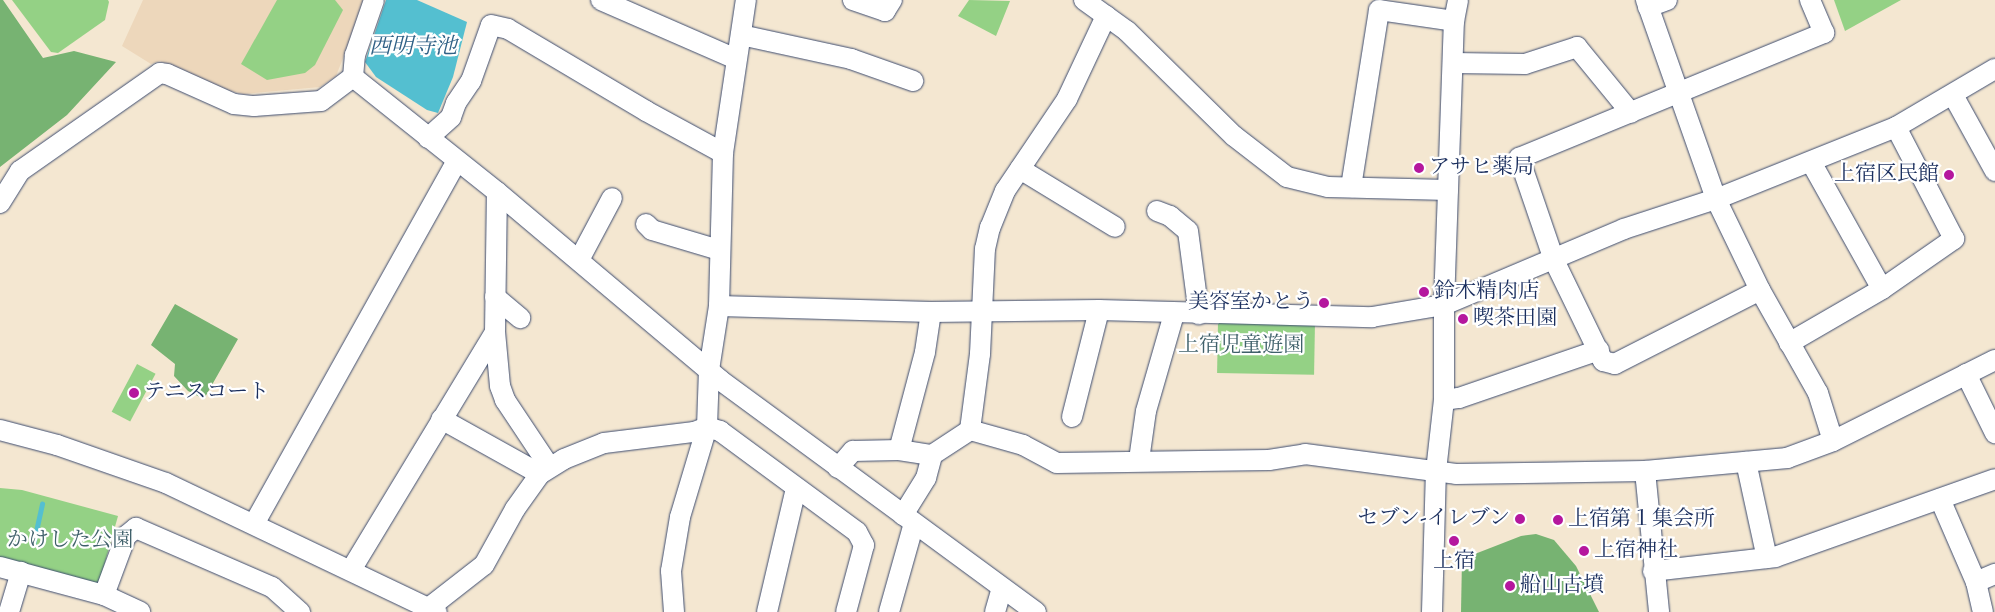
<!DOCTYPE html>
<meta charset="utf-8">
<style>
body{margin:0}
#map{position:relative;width:1995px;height:612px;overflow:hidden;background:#f4e7d1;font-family:"Sorts Mill Goudy","Noto Serif JP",serif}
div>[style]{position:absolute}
.built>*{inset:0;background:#edd7bb}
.green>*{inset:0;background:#94d185;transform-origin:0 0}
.forest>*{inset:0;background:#77b372}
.water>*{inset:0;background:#54bfd0}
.stream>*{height:4.5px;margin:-2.25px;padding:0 2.25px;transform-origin:2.25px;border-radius:2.25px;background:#54bfd0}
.roads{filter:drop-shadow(0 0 1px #3c4b6f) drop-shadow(0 0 1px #3c4b6f)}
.minor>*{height:20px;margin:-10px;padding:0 10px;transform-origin:10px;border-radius:10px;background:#fff}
.dots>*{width:14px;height:14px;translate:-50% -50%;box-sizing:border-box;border:2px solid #fff;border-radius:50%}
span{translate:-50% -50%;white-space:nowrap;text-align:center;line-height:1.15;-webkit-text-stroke:4.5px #fff;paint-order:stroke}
.poi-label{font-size:21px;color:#1b2f5e}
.left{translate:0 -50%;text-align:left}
.right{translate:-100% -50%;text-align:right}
.park-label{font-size:21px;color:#3f606a}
.water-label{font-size:22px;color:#2f6186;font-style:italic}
</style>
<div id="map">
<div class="built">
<div style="clip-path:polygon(143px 0,366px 0,336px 76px,320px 87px,244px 94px,211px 87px,160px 61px,151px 64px,122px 46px)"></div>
</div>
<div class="green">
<div style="clip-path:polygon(12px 0,108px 0,109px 2px,105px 20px,58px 53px,51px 52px)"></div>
<div style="clip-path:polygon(277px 0,335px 0,343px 10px,315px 65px,305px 73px,267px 80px,241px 64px)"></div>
<div style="clip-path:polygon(969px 0,1010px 1px,996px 36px,958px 16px)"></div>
<div style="clip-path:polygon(1834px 0,1901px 0,1845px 31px)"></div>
<div style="left:1218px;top:321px;width:97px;height:52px;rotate:1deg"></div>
<div style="left:137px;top:364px;width:21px;height:54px;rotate:28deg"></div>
<div style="clip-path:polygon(0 488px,22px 490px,118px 516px,99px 584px,0 559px)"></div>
</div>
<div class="forest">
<div style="clip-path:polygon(0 0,3px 0,43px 58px,74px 51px,116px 62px,67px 115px,0 167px)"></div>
<div style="clip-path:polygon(175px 304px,238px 339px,204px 399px,188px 391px,174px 376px,175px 364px,151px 345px)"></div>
<div style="clip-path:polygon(1536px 534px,1554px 540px,1576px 566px,1599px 612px,1461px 612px,1462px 559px,1521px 536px)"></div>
</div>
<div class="water">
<div style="clip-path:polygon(386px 0,417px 0,467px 22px,453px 77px,438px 113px,427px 110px,376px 77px,365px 62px)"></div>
</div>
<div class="stream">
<div style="left:33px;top:545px;width:42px;rotate:-77.6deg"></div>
</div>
<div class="roads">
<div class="minor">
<div style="left:601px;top:0;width:147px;rotate:23.6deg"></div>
<div style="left:853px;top:0;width:34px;rotate:19deg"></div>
<div style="left:885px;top:11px;width:13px;rotate:-58deg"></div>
<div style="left:1084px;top:0;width:53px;rotate:35.8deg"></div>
<div style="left:1127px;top:31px;width:150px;rotate:44.5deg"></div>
<div style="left:1234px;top:136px;width:67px;rotate:37.7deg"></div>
<div style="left:1287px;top:177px;width:42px;rotate:13.7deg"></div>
<div style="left:1328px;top:187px;width:120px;rotate:1.4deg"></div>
<div style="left:1646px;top:0;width:211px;rotate:70.6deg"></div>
<div style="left:1716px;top:199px;width:101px;rotate:64.2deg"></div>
<div style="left:1760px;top:290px;width:118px;rotate:60.6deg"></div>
<div style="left:1818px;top:393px;width:50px;rotate:72.6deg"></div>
<div style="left:1648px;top:7px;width:20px;rotate:-20deg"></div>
<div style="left:741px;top:35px;width:113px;rotate:12.3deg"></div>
<div style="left:851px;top:59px;width:66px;rotate:19.5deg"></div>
<div style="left:1453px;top:63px;width:72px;rotate:0.8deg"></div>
<div style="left:1525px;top:64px;width:55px;rotate:-18.1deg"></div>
<div style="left:1577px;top:47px;width:85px;rotate:50.7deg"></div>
<div style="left:353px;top:77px;width:184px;rotate:38.6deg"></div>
<div style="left:497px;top:192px;width:292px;rotate:40.1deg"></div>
<div style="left:720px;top:380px;width:392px;rotate:36.3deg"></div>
<div style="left:1953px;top:95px;width:87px;rotate:61.1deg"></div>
<div style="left:428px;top:138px;width:31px;rotate:-42deg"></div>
<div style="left:451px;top:117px;width:15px;rotate:-70deg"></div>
<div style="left:456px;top:103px;width:27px;rotate:-56deg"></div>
<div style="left:471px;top:81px;width:59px;rotate:-70.3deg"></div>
<div style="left:491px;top:25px;width:17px;rotate:13deg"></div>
<div style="left:508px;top:29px;width:161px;rotate:30.7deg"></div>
<div style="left:646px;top:111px;width:88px;rotate:28.6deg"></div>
<div style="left:1811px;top:162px;width:145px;rotate:60.8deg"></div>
<div style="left:1020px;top:169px;width:111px;rotate:31.4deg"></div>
<div style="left:1351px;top:187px;width:179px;rotate:-81deg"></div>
<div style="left:1379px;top:10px;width:76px;rotate:8.3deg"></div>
<div style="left:0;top:203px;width:38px;rotate:-58deg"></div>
<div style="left:20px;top:171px;width:171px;rotate:-35deg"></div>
<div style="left:160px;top:73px;width:7px;rotate:8deg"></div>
<div style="left:167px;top:74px;width:73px;rotate:24.1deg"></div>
<div style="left:234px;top:104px;width:20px;rotate:6deg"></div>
<div style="left:254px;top:106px;width:67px;rotate:-4.3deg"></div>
<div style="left:321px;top:101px;width:40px;rotate:-37deg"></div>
<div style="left:353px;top:77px;width:22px;rotate:-85deg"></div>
<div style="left:355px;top:55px;width:58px;rotate:-70.9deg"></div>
<div style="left:1157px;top:211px;width:14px;rotate:21deg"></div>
<div style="left:1170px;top:216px;width:23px;rotate:40deg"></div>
<div style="left:1188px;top:231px;width:84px;rotate:82.5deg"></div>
<div style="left:646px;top:224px;width:8px;rotate:45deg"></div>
<div style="left:652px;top:230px;width:70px;rotate:16.6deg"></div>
<div style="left:579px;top:260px;width:70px;rotate:-62deg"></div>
<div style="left:1760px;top:290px;width:163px;rotate:153deg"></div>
<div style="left:1615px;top:364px;width:12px;rotate:-166deg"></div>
<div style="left:1603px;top:361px;width:112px;rotate:-115.9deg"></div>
<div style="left:1554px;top:260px;width:108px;rotate:-108.9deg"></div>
<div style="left:1519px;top:158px;width:330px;rotate:-22.3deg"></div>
<div style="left:1824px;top:33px;width:36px;rotate:-113deg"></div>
<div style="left:495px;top:297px;width:33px;rotate:40deg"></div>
<div style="left:719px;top:306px;width:212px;rotate:1.6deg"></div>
<div style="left:931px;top:312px;width:168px;rotate:-0.7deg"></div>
<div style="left:1099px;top:310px;width:273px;rotate:1.5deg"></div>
<div style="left:1372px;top:317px;width:73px;rotate:-9.5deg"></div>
<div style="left:1444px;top:305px;width:195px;rotate:-22.9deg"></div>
<div style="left:1624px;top:229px;width:97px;rotate:-18.1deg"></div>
<div style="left:1716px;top:199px;width:194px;rotate:-21.8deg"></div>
<div style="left:1896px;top:127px;width:115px;rotate:-30.4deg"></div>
<div style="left:495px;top:332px;width:54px;rotate:84.7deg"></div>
<div style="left:500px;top:386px;width:15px;rotate:70deg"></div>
<div style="left:505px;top:400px;width:79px;rotate:56.3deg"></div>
<div style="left:1789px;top:343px;width:108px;rotate:-30.1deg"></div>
<div style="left:1882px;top:289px;width:88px;rotate:-34.8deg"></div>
<div style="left:1954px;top:239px;width:126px;rotate:-117.4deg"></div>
<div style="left:1966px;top:374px;width:66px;rotate:63.8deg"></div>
<div style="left:1444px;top:400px;width:15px;rotate:-8deg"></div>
<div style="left:1459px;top:398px;width:148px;rotate:-18.9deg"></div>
<div style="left:1072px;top:417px;width:110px;rotate:-75.8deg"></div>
<div style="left:0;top:430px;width:59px;rotate:14.7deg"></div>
<div style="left:57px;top:445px;width:115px;rotate:19.2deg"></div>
<div style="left:166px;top:483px;width:300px;rotate:25.5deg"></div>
<div style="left:970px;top:430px;width:55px;rotate:15.8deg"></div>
<div style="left:1023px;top:445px;width:38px;rotate:28deg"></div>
<div style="left:1057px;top:463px;width:212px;rotate:-0.8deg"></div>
<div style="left:1269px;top:460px;width:36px;rotate:-9deg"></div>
<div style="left:1305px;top:454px;width:152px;rotate:7.5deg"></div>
<div style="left:1456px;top:474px;width:189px;rotate:-0.9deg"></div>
<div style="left:1645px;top:471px;width:143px;rotate:-5.2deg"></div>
<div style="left:1787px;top:458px;width:49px;rotate:-20.3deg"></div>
<div style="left:1833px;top:441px;width:181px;rotate:-26.6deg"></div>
<div style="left:899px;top:450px;width:101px;rotate:-75.1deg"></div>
<div style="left:925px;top:352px;width:40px;rotate:-81.5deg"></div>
<div style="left:1139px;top:460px;width:49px;rotate:-81.9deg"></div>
<div style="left:1146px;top:411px;width:101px;rotate:-73.9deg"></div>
<div style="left:1746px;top:462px;width:98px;rotate:77.7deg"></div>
<div style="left:838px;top:468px;width:23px;rotate:-49deg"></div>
<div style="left:853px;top:451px;width:46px;rotate:-1.2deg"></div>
<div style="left:899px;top:450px;width:33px;rotate:9deg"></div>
<div style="left:932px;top:455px;width:45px;rotate:-33.3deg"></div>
<div style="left:970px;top:430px;width:77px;rotate:-82.5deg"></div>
<div style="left:980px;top:354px;width:105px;rotate:-87.3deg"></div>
<div style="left:985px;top:249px;width:22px;rotate:-77deg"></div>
<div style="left:990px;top:228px;width:40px;rotate:-68deg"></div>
<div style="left:1005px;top:191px;width:111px;rotate:-56deg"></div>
<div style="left:1067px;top:99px;width:92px;rotate:-64.8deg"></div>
<div style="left:1645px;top:471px;width:142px;rotate:84.3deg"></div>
<div style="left:540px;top:474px;width:28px;rotate:-32deg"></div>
<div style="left:564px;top:459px;width:43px;rotate:-21.8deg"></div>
<div style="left:604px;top:443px;width:91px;rotate:-7deg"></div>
<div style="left:694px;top:432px;width:14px;rotate:-21deg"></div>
<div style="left:707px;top:427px;width:14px;rotate:17deg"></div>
<div style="left:720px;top:431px;width:170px;rotate:36.4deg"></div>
<div style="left:857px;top:532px;width:15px;rotate:62deg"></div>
<div style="left:864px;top:545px;width:69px;rotate:105deg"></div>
<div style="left:1940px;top:499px;width:90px;rotate:66.6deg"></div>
<div style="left:1976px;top:582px;width:31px;rotate:77deg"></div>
<div style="left:903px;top:515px;width:44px;rotate:-58.1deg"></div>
<div style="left:926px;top:478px;width:24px;rotate:-75deg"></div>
<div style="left:254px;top:524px;width:416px;rotate:-60.8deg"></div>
<div style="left:0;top:567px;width:108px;rotate:15.1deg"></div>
<div style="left:104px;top:595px;width:40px;rotate:25deg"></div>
<div style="left:351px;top:570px;width:278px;rotate:-58.8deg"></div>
<div style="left:495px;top:332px;width:140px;rotate:-89.2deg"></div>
<div style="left:1653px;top:571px;width:123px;rotate:-6.5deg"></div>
<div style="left:1775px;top:557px;width:233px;rotate:-19.5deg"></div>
<div style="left:1976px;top:582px;width:21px;rotate:-23deg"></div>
<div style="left:104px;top:595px;width:63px;rotate:-69.6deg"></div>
<div style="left:126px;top:536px;width:13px;rotate:-39deg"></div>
<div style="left:136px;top:528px;width:148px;rotate:23.5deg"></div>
<div style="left:272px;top:587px;width:38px;rotate:42deg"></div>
<div style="left:430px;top:607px;width:68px;rotate:-37.9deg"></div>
<div style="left:484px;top:565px;width:64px;rotate:-61deg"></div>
<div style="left:515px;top:509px;width:43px;rotate:-54.5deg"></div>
<div style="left:540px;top:474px;width:113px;rotate:-150.9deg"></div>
<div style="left:9px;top:612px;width:42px;rotate:-73.3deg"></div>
<div style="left:674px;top:612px;width:41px;rotate:-94.2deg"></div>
<div style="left:671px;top:571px;width:55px;rotate:-80.5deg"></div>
<div style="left:680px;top:517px;width:94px;rotate:-73.3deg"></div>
<div style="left:707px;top:427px;width:57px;rotate:-88deg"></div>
<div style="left:709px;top:370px;width:65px;rotate:-81.1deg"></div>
<div style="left:719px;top:306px;width:153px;rotate:-88.5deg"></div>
<div style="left:723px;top:153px;width:155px;rotate:-81.5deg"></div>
<div style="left:767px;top:612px;width:127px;rotate:-76.8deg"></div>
<div style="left:889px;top:612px;width:92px;rotate:-74.3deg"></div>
<div style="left:995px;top:612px;width:25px;rotate:-74deg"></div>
<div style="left:1432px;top:612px;width:141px;rotate:-88.4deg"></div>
<div style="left:1436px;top:471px;width:71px;rotate:-83.6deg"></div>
<div style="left:1444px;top:400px;width:95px;rotate:-90deg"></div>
<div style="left:1444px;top:305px;width:284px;rotate:-88deg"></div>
<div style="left:1454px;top:21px;width:21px;rotate:-79deg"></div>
</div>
</div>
<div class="dots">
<div style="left:1419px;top:168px;background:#b5179e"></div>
<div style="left:1949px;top:175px;background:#b5179e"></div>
<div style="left:1424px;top:292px;background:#b5179e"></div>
<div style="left:1324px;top:303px;background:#b5179e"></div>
<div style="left:1463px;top:319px;background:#b5179e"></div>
<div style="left:134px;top:393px;background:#b5179e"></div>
<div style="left:1520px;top:519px;background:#b5179e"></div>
<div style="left:1558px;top:520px;background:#b5179e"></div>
<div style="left:1454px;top:541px;background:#b5179e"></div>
<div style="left:1584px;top:551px;background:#b5179e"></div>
<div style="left:1510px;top:586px;background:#b5179e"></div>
</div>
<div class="poi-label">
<span class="left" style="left:1429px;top:168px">アサヒ薬局</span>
<span class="right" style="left:1939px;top:175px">上宿区民館</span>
<span class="left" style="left:1434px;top:292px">鈴木精肉店</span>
<span class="right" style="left:1314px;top:303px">美容室かとう</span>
<span class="left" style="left:1473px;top:319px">喫茶田園</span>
<span class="left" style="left:144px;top:393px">テニスコート</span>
<span class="right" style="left:1510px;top:519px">セブン-イレブン</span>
<span class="left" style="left:1568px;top:520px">上宿第１集会所</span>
<span class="left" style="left:1594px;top:551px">上宿神社</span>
<span style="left:1454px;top:562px">上宿</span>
<span class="left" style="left:1520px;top:586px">船山古墳</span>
</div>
<div class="park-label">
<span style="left:1241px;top:346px">上宿児童遊園</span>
<span style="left:70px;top:541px">かけした公園</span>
</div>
<div class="water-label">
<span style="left:413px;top:49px">西明寺池</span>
</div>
</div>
